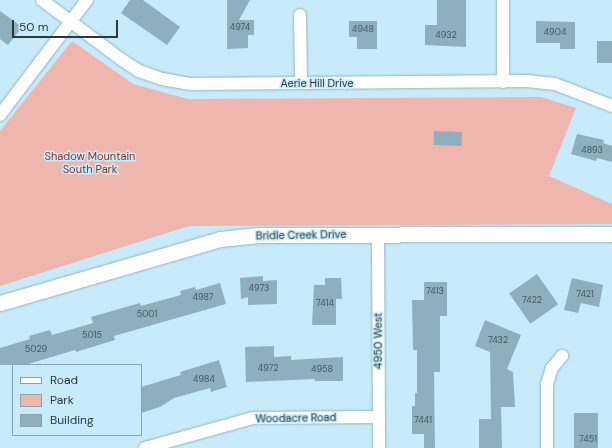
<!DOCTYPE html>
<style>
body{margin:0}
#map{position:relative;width:612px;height:448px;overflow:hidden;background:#c7ebfa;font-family:"DM Sans",sans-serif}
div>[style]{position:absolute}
.green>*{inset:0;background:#eeb6ac}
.building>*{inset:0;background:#8eb0be;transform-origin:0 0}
.roads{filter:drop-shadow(0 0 1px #93b5c4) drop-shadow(0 0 1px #93b5c4)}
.minor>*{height:12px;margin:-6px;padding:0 6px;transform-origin:6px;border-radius:6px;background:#fff}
.tertiary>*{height:15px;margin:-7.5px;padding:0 7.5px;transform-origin:7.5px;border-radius:7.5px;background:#fff}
span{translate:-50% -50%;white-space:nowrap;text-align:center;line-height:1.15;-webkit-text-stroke:3px #c7ebfa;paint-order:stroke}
.number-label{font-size:9px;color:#44575f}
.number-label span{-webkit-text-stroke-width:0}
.street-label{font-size:11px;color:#2b393f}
.park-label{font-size:11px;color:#903325}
.legend{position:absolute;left:12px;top:364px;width:130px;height:72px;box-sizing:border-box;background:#c7ebfa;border:1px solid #89a4af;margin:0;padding:5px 7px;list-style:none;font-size:12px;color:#2b393f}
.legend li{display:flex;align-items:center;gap:8px;height:20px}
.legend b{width:20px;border:1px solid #89a4af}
.scale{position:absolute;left:12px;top:20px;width:106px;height:18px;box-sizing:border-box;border:2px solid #2b393f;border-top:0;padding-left:5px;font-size:12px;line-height:14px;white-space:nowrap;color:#2b393f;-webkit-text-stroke:3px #c7ebfa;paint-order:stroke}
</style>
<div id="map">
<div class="green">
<div style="clip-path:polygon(72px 41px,133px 84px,188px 99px,541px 97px,576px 108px,549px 176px,612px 204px,612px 224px,189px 226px,0 286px,0 131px)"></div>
</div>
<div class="building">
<div style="clip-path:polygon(130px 0,143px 0,180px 27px,167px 45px,121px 13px)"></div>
<div style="clip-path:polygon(227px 0,250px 0,239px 20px,254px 20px,254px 35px,248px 35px,248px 48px,227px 49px)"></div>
<div style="clip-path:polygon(437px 0,466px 0,466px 47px,425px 45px,425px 25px,437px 25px)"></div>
<div style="clip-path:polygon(0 11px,22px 27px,8px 45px,0 39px)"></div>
<div style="clip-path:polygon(349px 21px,377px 21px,377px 49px,357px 49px,357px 37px,349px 37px)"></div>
<div style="clip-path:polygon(536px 21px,575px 22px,575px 49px,560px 49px,560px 43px,536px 43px)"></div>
<div style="left:597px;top:41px;width:15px;height:22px"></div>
<div style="left:434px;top:131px;width:28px;height:14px;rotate:2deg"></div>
<div style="clip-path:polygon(577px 134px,604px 140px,603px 143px,612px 146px,612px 162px,597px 158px,596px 161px,571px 154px)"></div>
<div style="left:537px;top:274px;width:37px;height:34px;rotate:55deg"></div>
<div style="clip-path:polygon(263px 276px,263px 281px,277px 280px,277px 304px,248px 305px,248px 297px,241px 299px,240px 278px)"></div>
<div style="clip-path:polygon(325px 278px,341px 278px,342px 299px,336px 299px,336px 325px,312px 325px,314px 285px,325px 285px)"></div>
<div style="clip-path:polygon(572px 278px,603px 285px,599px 307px,581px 303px,578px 313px,564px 310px)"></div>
<div style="clip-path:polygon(424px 282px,447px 282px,447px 316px,440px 316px,440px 372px,434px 372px,435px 448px,424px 448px,424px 434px,412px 434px,412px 406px,415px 406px,415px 393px,417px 393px,417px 350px,413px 350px,412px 300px,424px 300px)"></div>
<div style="clip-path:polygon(220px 283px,226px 304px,114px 336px,115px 340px,76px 352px,75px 350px,25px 365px,0 365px,0 348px,30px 339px,29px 336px,50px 330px,52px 335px,93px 323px,91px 317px,140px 303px,141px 306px,181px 295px,180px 291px,195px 287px,196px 290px)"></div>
<div style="clip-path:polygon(485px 320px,521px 335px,507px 369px,513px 372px,515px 407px,501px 407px,502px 448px,479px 448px,479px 419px,491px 419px,490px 352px,475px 346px)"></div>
<div style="clip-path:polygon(274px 346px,274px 357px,291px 356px,291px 360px,343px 357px,343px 381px,315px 381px,315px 379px,246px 382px,245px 347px)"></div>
<div style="clip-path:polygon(219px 360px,227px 387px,211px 392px,210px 388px,174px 398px,160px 407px,141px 413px,141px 387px,181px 375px,180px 372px)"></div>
<div style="left:574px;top:413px;width:24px;height:35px"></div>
</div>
<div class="roads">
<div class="minor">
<div style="left:42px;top:0;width:100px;rotate:36.9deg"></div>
<div style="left:122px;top:60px;width:20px;rotate:33deg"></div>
<div style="left:139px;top:71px;width:24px;rotate:19deg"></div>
<div style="left:162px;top:79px;width:29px;rotate:10deg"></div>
<div style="left:191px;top:84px;width:336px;rotate:-0.5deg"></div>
<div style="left:527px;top:81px;width:28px;rotate:6deg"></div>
<div style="left:555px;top:84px;width:61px;rotate:21.1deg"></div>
<div style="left:503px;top:0;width:82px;rotate:90deg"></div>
<div style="left:300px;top:15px;width:67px;rotate:89.1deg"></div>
<div style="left:0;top:115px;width:144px;rotate:-52.9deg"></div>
<div style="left:378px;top:235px;width:213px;rotate:89.7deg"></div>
<div style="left:145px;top:448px;width:112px;rotate:-15.5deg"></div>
<div style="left:253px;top:418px;width:126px;rotate:-0.5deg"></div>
<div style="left:547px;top:448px;width:64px;rotate:-90deg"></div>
<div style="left:547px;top:384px;width:17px;rotate:-73deg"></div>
<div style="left:552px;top:368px;width:16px;rotate:-50deg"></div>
</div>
<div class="tertiary">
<div style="left:0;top:303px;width:229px;rotate:-16.2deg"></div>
<div style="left:220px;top:239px;width:39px;rotate:-6deg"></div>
<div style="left:259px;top:235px;width:353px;rotate:-0.2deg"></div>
</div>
</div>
<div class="number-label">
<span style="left:240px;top:27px">4974</span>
<span style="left:363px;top:29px">4948</span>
<span style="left:555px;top:32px">4904</span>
<span style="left:446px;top:35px">4932</span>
<span style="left:592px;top:150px">4893</span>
<span style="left:259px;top:288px">4973</span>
<span style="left:435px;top:291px">7413</span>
<span style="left:585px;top:294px">7421</span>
<span style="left:203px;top:297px">4987</span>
<span style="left:532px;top:300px">7422</span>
<span style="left:325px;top:303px">7414</span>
<span style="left:147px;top:314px">5001</span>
<span style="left:92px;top:335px">5015</span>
<span style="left:498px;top:340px">7432</span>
<span style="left:36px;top:349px">5029</span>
<span style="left:268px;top:368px">4972</span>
<span style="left:322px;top:369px">4958</span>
<span style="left:204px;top:379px">4984</span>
<span style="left:423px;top:420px">7441</span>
<span style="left:588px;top:439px">7451</span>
</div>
<div class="street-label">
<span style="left:317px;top:83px">Aerie Hill Drive</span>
<span style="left:301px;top:235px;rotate:-1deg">Bridle Creek Drive</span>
<span style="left:378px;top:341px;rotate:-90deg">4950 West</span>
<span style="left:296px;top:418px;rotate:-1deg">Woodacre Road</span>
</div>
<div class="park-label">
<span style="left:90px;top:163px">Shadow Mountain<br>South Park</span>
</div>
<ul class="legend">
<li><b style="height:5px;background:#fff"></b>Road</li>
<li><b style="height:11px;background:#eeb6ac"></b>Park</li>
<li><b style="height:11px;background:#8eb0be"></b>Building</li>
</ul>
<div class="scale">50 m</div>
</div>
